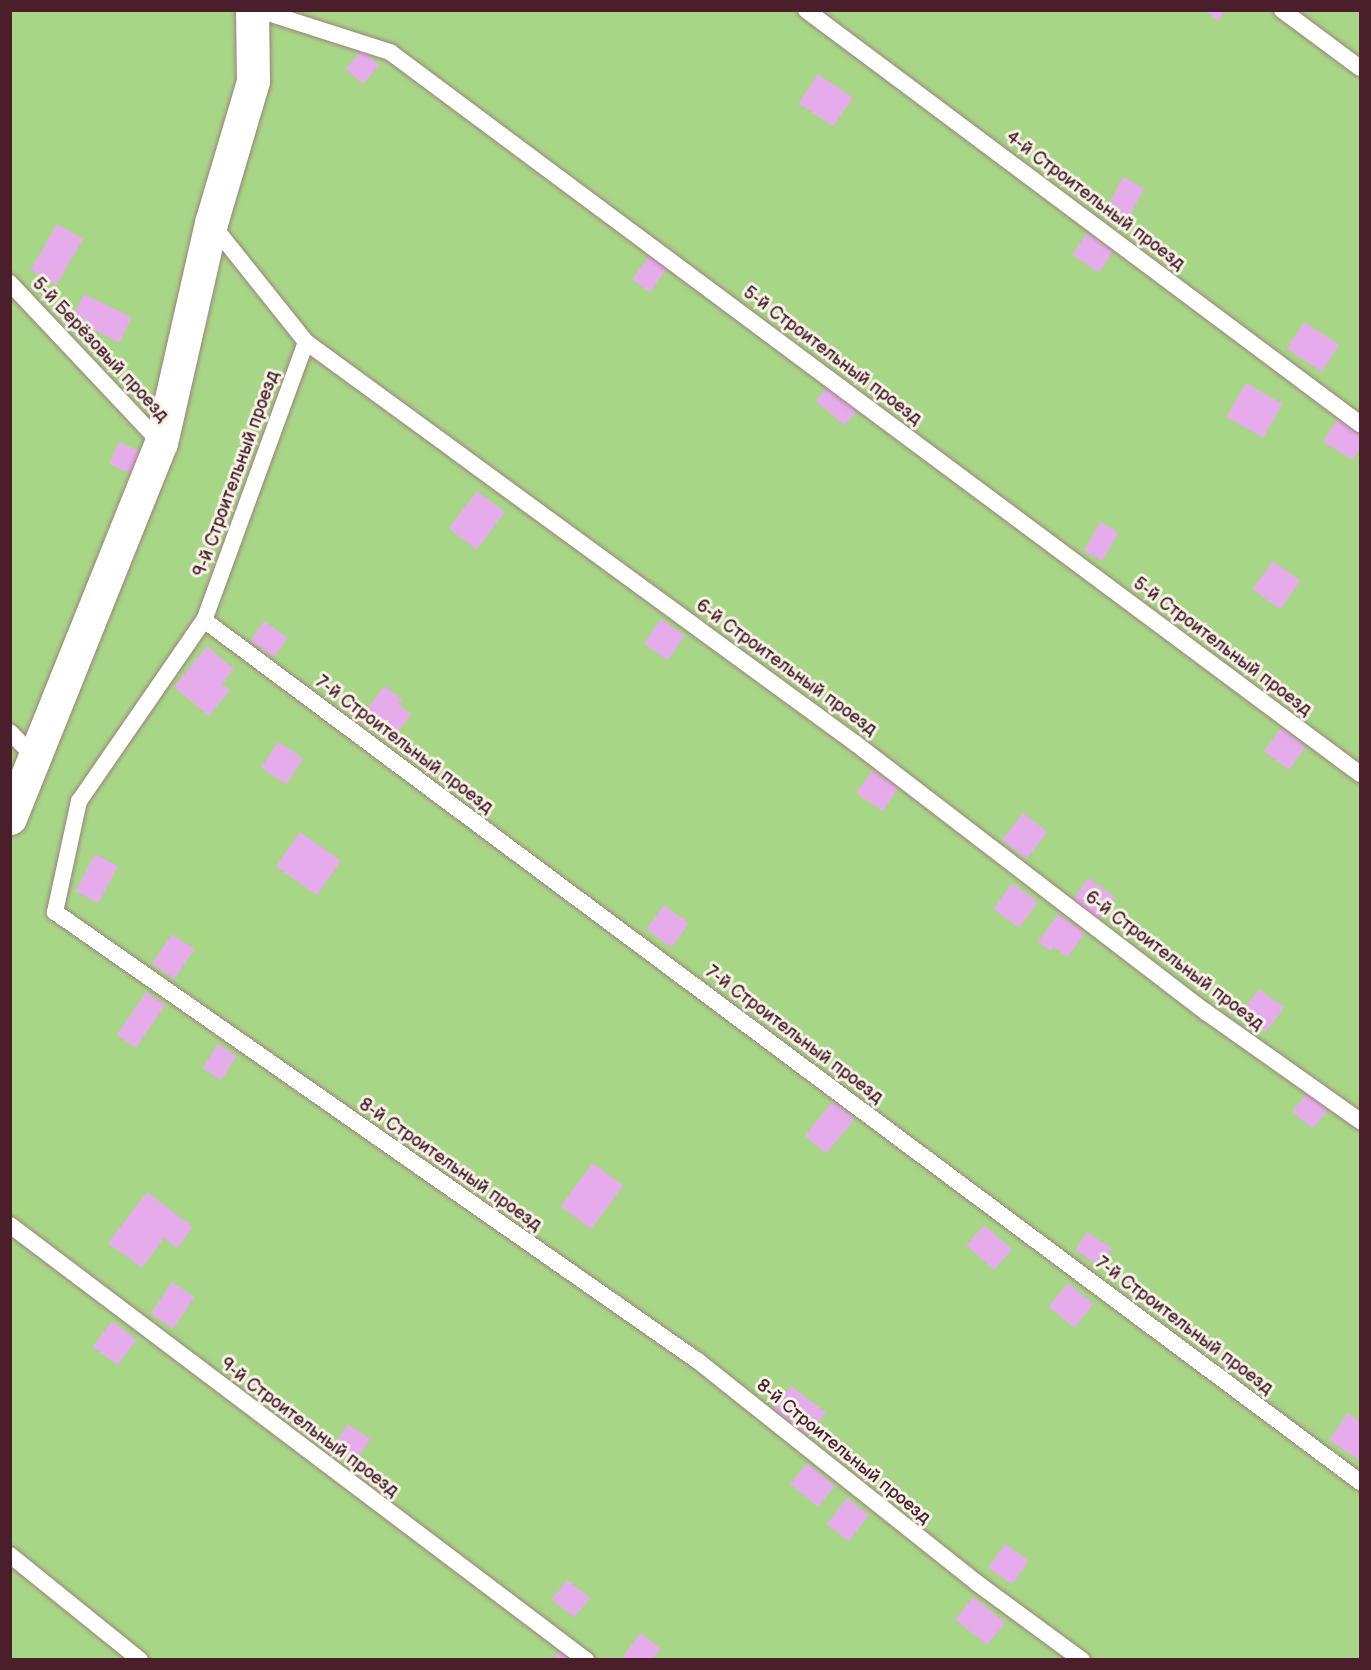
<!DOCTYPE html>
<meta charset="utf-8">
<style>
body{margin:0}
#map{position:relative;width:1371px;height:1670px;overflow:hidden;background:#f3e3cb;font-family:"Balsamiq Sans",sans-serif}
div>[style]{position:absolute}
.green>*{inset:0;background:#a7d786;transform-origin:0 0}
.building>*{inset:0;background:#e6abeb;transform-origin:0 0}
.roads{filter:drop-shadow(0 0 2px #9e817b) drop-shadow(0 0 2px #9e817b)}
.lane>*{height:16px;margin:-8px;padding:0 8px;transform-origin:8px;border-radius:8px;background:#fff}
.street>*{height:33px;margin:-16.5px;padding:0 16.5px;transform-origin:16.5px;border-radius:16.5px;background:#fff}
span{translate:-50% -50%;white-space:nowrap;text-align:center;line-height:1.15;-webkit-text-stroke:6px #f7f3e8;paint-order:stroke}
.street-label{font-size:18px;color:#4a1f2b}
.frame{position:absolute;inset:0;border:12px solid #4a1f2b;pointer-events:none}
</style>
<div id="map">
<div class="green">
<div style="left:11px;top:11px;width:1349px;height:1648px"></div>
</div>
<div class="building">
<div style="clip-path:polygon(1204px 10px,1226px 10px,1218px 21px)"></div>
<div style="left:362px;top:50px;width:23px;height:25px;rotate:41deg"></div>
<div style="left:818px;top:74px;width:42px;height:35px;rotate:34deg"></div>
<div style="left:1123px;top:177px;width:24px;height:43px;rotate:28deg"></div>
<div style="left:57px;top:224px;width:30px;height:53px;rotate:30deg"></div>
<div style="left:1087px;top:233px;width:32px;height:26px;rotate:34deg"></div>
<div style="left:649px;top:256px;width:22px;height:29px;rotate:36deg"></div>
<div style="left:84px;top:294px;width:53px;height:28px;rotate:26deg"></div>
<div style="left:1304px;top:322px;width:42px;height:32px;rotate:33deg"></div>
<div style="left:1246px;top:383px;width:42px;height:39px;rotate:30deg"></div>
<div style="left:829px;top:385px;width:38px;height:21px;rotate:40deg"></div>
<div style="clip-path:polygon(1337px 419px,1360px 434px,1360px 448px,1353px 460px,1323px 442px)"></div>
<div style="left:119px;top:442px;width:24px;height:24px;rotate:24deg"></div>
<div style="left:477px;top:491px;width:35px;height:47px;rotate:37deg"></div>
<div style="left:1100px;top:522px;width:21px;height:33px;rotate:29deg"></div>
<div style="left:1273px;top:561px;width:34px;height:35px;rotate:36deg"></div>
<div style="left:661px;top:619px;width:29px;height:30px;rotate:35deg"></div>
<div style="left:264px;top:621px;width:29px;height:24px;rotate:35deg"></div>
<div style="clip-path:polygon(207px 646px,234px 669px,222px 684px,230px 690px,209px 716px,174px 687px)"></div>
<div style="clip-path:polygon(384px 686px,402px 699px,398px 704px,411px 714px,390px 743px,359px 720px)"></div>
<div style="left:1281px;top:728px;width:31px;height:29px;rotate:36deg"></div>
<div style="left:278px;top:742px;width:30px;height:31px;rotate:33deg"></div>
<div style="left:872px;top:770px;width:32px;height:28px;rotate:34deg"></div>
<div style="left:1023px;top:813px;width:31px;height:34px;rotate:38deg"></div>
<div style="left:300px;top:832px;width:50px;height:42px;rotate:35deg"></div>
<div style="left:95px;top:854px;width:26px;height:42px;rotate:28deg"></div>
<div style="left:1088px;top:878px;width:33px;height:29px;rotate:35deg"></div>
<div style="left:1012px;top:883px;width:32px;height:32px;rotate:36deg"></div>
<div style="left:664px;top:905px;width:31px;height:30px;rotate:36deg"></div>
<div style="clip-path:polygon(1058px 914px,1085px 933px,1068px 957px,1053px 947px,1051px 951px,1038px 942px)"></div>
<div style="left:172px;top:934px;width:27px;height:36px;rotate:34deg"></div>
<div style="left:1259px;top:989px;width:31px;height:31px;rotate:36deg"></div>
<div style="left:146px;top:992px;width:23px;height:52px;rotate:34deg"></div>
<div style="left:218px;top:1044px;width:22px;height:29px;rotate:32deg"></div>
<div style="left:1307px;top:1093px;width:27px;height:24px;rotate:39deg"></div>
<div style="left:833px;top:1101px;width:28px;height:45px;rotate:39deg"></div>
<div style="left:593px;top:1163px;width:38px;height:54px;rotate:37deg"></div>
<div style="clip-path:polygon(147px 1192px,193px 1227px,177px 1248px,164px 1238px,142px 1268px,108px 1243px)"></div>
<div style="left:984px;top:1225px;width:37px;height:27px;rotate:41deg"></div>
<div style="left:1087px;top:1232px;width:30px;height:22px;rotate:33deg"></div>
<div style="left:172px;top:1282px;width:27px;height:38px;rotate:34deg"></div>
<div style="left:1068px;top:1283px;width:33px;height:31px;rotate:39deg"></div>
<div style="left:112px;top:1321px;width:31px;height:32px;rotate:37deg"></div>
<div style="left:791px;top:1386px;width:44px;height:29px;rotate:37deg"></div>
<div style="clip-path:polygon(1348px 1413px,1360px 1422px,1359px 1460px,1329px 1440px)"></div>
<div style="left:348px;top:1424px;width:27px;height:29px;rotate:34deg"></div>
<div style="left:807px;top:1463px;width:36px;height:27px;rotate:39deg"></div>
<div style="left:847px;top:1498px;width:28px;height:33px;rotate:38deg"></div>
<div style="left:1005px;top:1544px;width:29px;height:29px;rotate:35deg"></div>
<div style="left:567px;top:1580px;width:29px;height:25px;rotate:38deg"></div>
<div style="left:973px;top:1597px;width:41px;height:29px;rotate:38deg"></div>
<div style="clip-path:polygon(641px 1633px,661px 1649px,652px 1660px,627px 1660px,623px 1656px)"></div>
<div style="clip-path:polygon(559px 1651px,570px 1660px,553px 1660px)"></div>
</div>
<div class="roads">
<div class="lane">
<div style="left:259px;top:10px;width:138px;rotate:17.8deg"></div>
<div style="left:390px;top:52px;width:1209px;rotate:36.66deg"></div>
<div style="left:806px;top:10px;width:692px;rotate:36.77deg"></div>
<div style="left:1282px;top:10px;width:97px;rotate:36.6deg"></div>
<div style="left:211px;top:223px;width:152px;rotate:51.4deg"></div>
<div style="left:306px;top:342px;width:680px;rotate:36.15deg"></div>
<div style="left:855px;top:743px;width:442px;rotate:37.5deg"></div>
<div style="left:1206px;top:1012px;width:189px;rotate:35.3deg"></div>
<div style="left:10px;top:283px;width:220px;rotate:46.7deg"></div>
<div style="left:306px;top:342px;width:296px;rotate:110.1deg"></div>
<div style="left:204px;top:620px;width:220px;rotate:124.6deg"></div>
<div style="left:79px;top:801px;width:114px;rotate:102.2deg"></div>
<div style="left:55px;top:912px;width:784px;rotate:34.93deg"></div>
<div style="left:698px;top:1361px;width:357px;rotate:38.5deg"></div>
<div style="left:977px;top:1583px;width:130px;rotate:36.3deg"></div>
<div style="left:204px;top:620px;width:1442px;rotate:36.71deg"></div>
<div style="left:10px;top:732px;width:36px;rotate:46deg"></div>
<div style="left:10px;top:1225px;width:722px;rotate:37.06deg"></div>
<div style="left:10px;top:1555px;width:167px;rotate:38.9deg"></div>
</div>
<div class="street">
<div style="left:10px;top:818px;width:404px;rotate:-68.1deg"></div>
<div style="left:161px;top:443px;width:226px;rotate:-77.2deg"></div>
<div style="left:211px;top:223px;width:148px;rotate:-73.5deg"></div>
<div style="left:253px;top:81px;width:71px;rotate:-90.8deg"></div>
</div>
</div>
<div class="street-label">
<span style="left:1095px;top:201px;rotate:37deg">4-й Строительный проезд</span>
<span style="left:100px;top:350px;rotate:47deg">5-й Берёзовый проезд</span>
<span style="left:832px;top:356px;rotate:37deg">5-й Строительный проезд</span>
<span style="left:237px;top:474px;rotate:-70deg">9-й Строительный проезд</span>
<span style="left:1222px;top:647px;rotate:37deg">5-й Строительный проезд</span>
<span style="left:786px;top:668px;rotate:36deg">6-й Строительный проезд</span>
<span style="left:404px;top:745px;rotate:37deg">7-й Строительный проезд</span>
<span style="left:1174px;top:961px;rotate:37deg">6-й Строительный проезд</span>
<span style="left:794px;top:1035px;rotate:37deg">7-й Строительный проезд</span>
<span style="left:450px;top:1165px;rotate:35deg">8-й Строительный проезд</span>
<span style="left:1184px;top:1326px;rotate:37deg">7-й Строительный проезд</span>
<span style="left:309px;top:1428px;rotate:37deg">9-й Строительный проезд</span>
<span style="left:843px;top:1452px;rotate:39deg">8-й Строительный проезд</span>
</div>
<div class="frame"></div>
</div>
